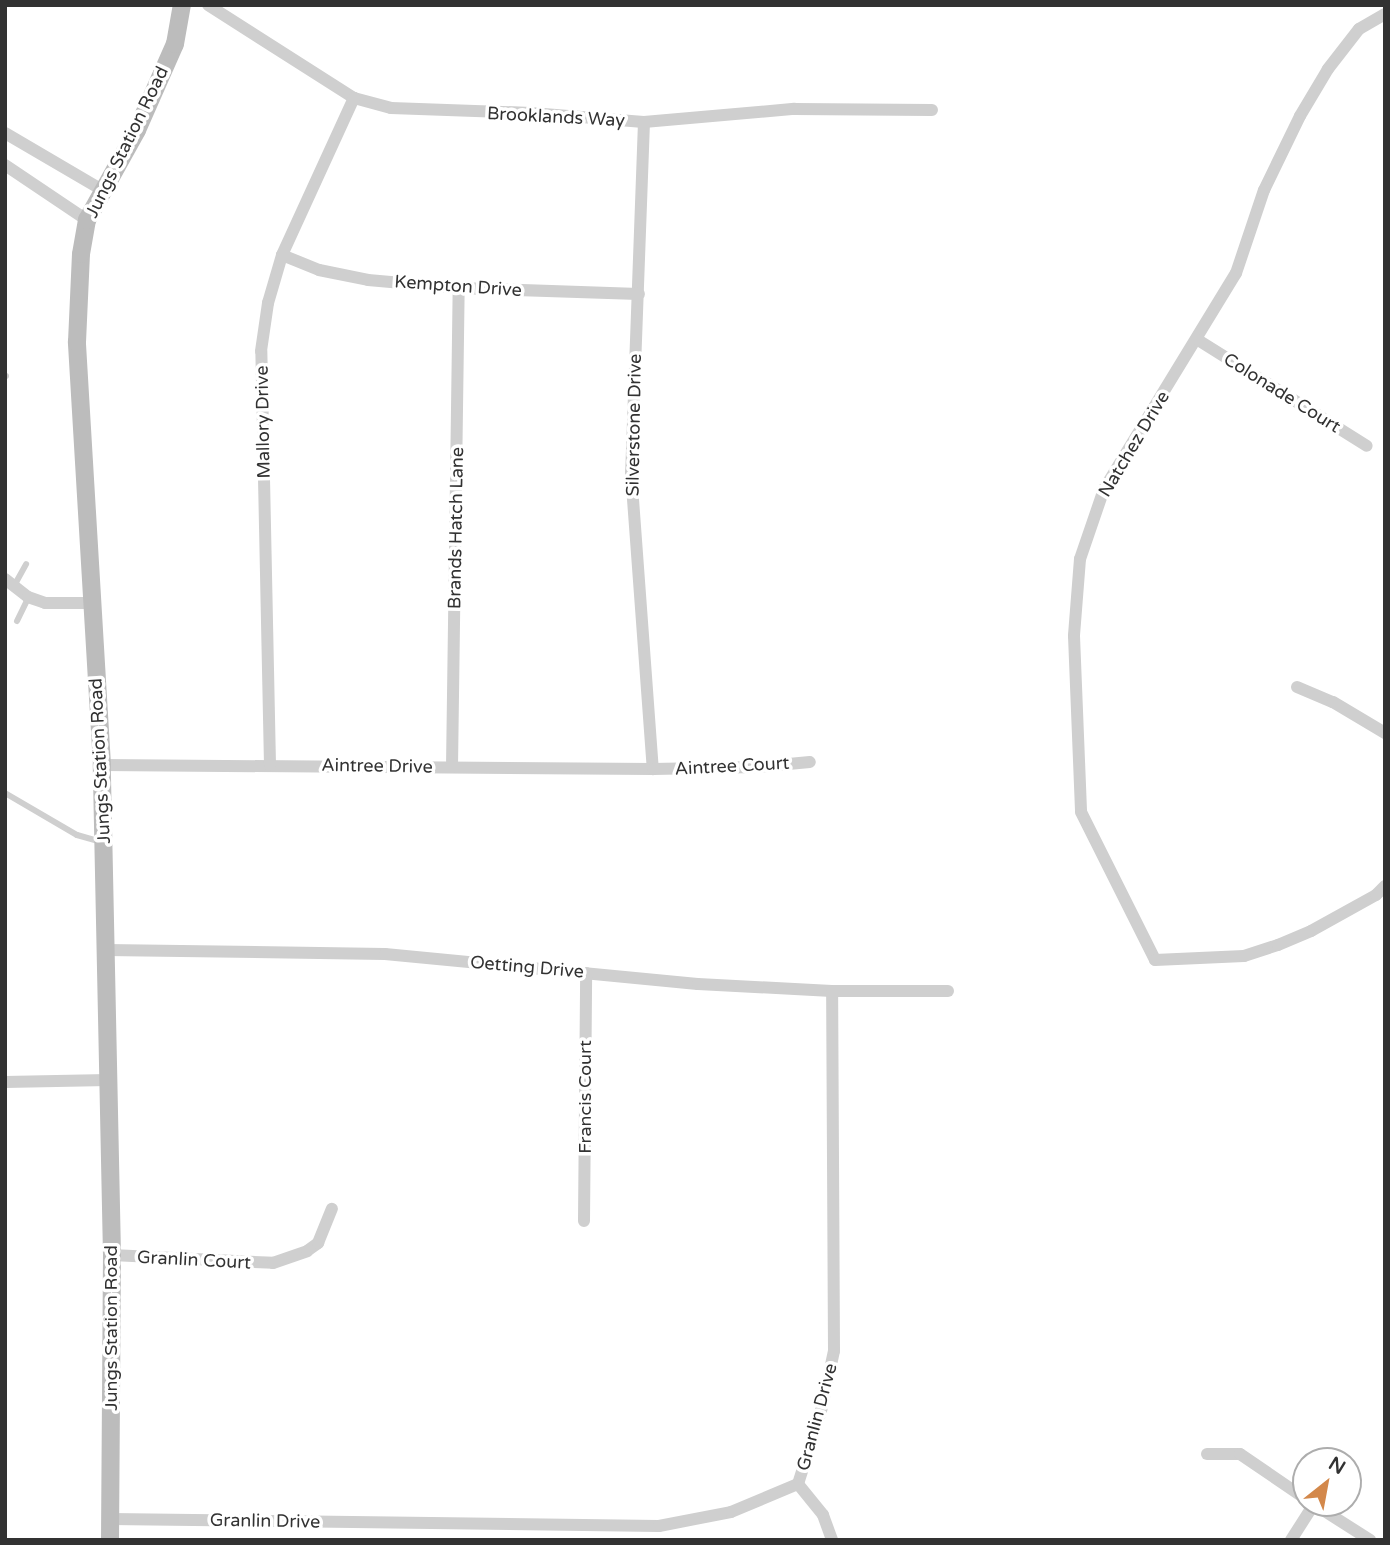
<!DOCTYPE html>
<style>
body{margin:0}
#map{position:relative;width:1390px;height:1545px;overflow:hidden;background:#fff;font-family:"Varela Round",sans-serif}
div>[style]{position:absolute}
.lane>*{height:6px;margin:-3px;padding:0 3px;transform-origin:3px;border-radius:3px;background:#cfcfcf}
.street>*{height:12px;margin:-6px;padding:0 6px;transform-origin:6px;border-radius:6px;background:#cfcfcf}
.secondary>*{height:18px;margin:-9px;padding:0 9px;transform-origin:9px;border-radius:9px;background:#bcbcbc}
span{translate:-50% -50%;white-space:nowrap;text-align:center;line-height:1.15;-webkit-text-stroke:7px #fff;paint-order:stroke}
.street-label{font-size:18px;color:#323232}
.frame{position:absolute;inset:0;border:7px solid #323232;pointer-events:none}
.north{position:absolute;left:1292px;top:1447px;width:70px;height:70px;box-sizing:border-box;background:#fff;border:2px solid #adadad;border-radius:50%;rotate:31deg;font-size:19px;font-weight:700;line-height:28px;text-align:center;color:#323232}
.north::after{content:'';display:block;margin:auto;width:24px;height:32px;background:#d3884b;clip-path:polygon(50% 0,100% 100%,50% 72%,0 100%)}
</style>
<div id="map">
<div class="lane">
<div style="left:5px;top:376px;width:1px"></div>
<div style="left:14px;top:586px;width:25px;rotate:-61deg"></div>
<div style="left:17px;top:621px;width:25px;rotate:-64deg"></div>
<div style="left:5px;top:793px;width:83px;rotate:30.3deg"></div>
<div style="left:77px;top:835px;width:26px;rotate:16deg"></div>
</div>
<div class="street">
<div style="left:208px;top:5px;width:173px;rotate:32.5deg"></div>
<div style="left:354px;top:98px;width:38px;rotate:15deg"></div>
<div style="left:391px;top:108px;width:140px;rotate:2deg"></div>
<div style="left:531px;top:113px;width:113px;rotate:4.6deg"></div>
<div style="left:644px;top:122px;width:151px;rotate:-5deg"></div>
<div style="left:794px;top:109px;width:138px;rotate:0.4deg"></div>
<div style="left:1385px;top:14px;width:30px;rotate:150deg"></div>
<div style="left:1359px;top:29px;width:51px;rotate:127.8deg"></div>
<div style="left:1328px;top:69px;width:55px;rotate:120.8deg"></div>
<div style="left:1300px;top:116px;width:82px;rotate:115.9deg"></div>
<div style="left:1264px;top:190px;width:88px;rotate:108.6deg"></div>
<div style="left:1236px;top:273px;width:253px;rotate:121.4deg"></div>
<div style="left:1104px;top:489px;width:74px;rotate:108.9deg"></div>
<div style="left:1080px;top:559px;width:77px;rotate:94.5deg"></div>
<div style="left:1074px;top:636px;width:176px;rotate:87.7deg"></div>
<div style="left:1081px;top:812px;width:165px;rotate:63.4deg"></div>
<div style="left:1155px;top:960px;width:89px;rotate:-2.6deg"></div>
<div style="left:1244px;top:956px;width:36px;rotate:-18deg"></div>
<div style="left:1278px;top:945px;width:36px;rotate:-23deg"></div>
<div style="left:1311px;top:931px;width:74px;rotate:-29deg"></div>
<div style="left:1376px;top:895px;width:13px;rotate:-45deg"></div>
<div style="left:644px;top:122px;width:350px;rotate:92.1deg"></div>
<div style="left:631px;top:472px;width:298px;rotate:85.8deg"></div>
<div style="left:5px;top:133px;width:115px;rotate:30.4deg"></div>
<div style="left:5px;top:165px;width:99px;rotate:33.9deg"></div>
<div style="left:282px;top:255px;width:40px;rotate:22deg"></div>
<div style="left:319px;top:270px;width:50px;rotate:11.5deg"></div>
<div style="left:368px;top:280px;width:91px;rotate:5deg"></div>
<div style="left:459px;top:288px;width:180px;rotate:1.9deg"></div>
<div style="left:1198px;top:340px;width:199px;rotate:32.1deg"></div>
<div style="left:5px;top:579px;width:29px;rotate:38deg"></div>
<div style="left:28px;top:597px;width:18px;rotate:19deg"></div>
<div style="left:45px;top:603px;width:46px"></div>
<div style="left:1297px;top:687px;width:39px;rotate:23deg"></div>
<div style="left:1333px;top:702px;width:61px;rotate:30.8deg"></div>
<div style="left:102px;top:765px;width:551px;rotate:0.42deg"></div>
<div style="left:653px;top:769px;width:104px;rotate:-1.1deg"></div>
<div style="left:757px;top:767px;width:53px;rotate:-5.4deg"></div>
<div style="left:270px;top:765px;width:414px;rotate:-91.2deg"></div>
<div style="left:261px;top:351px;width:49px;rotate:-81.7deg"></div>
<div style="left:268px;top:303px;width:50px;rotate:-73.7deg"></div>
<div style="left:282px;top:255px;width:173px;rotate:-65.4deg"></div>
<div style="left:452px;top:767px;width:479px;rotate:-89.2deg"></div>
<div style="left:106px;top:950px;width:279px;rotate:0.8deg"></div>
<div style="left:385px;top:954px;width:314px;rotate:5.5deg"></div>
<div style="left:698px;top:984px;width:134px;rotate:3deg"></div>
<div style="left:832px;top:991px;width:116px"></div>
<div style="left:5px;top:1082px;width:103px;rotate:-1.1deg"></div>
<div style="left:584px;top:1221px;width:248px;rotate:-89.5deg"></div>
<div style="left:112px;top:1255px;width:161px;rotate:2.8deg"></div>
<div style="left:273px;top:1263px;width:36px;rotate:-19deg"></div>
<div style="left:307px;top:1251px;width:14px;rotate:-36deg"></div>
<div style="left:318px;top:1243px;width:37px;rotate:-68deg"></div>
<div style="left:1207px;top:1454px;width:33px"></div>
<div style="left:1240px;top:1454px;width:80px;rotate:34.3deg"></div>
<div style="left:798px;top:1484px;width:77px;rotate:-72.5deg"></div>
<div style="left:821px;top:1411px;width:61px;rotate:-77.8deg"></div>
<div style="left:834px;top:1351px;width:360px;rotate:-90.3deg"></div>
<div style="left:798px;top:1484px;width:40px;rotate:51deg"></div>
<div style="left:823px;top:1515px;width:27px;rotate:70deg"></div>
<div style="left:1312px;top:1503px;width:69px;rotate:32.5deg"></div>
<div style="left:110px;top:1519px;width:549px;rotate:0.73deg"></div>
<div style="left:659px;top:1526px;width:73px;rotate:-11deg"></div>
<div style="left:731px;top:1512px;width:73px;rotate:-22.7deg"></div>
<div style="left:1291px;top:1540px;width:43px;rotate:-57.4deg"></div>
</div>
<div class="secondary">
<div style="left:110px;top:1540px;width:285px;rotate:-89.6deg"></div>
<div style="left:112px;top:1255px;width:490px;rotate:-91.2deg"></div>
<div style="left:102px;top:765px;width:424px;rotate:-93.4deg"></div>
<div style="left:77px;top:342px;width:88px;rotate:-87.4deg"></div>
<div style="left:81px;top:254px;width:35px;rotate:-80deg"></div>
<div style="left:87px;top:220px;width:103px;rotate:-60.9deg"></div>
<div style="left:137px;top:130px;width:94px;rotate:-66.2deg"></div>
<div style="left:175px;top:44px;width:40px;rotate:-80deg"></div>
</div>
<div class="street-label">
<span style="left:556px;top:117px;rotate:3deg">Brooklands Way</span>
<span style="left:127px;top:142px;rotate:-64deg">Jungs Station Road</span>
<span style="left:458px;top:286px;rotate:4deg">Kempton Drive</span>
<span style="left:1282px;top:393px;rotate:32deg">Colonade Court</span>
<span style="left:263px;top:422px;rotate:-91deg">Mallory Drive</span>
<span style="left:634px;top:425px;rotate:-89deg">Silverstone Drive</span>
<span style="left:1134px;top:444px;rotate:-59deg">Natchez Drive</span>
<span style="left:456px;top:528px;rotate:-89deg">Brands Hatch Lane</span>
<span style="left:100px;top:761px;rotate:-93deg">Jungs Station Road</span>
<span style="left:377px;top:766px;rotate:1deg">Aintree Drive</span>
<span style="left:732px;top:766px;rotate:-3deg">Aintree Court</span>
<span style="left:527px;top:967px;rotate:5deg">Oetting Drive</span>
<span style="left:585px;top:1097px;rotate:-90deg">Francis Court</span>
<span style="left:194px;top:1260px;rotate:3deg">Granlin Court</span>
<span style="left:111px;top:1328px;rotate:-90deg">Jungs Station Road</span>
<span style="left:817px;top:1417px;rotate:-75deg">Granlin Drive</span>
<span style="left:265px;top:1521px;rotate:1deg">Granlin Drive</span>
</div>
<div class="frame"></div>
<div class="north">N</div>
</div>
